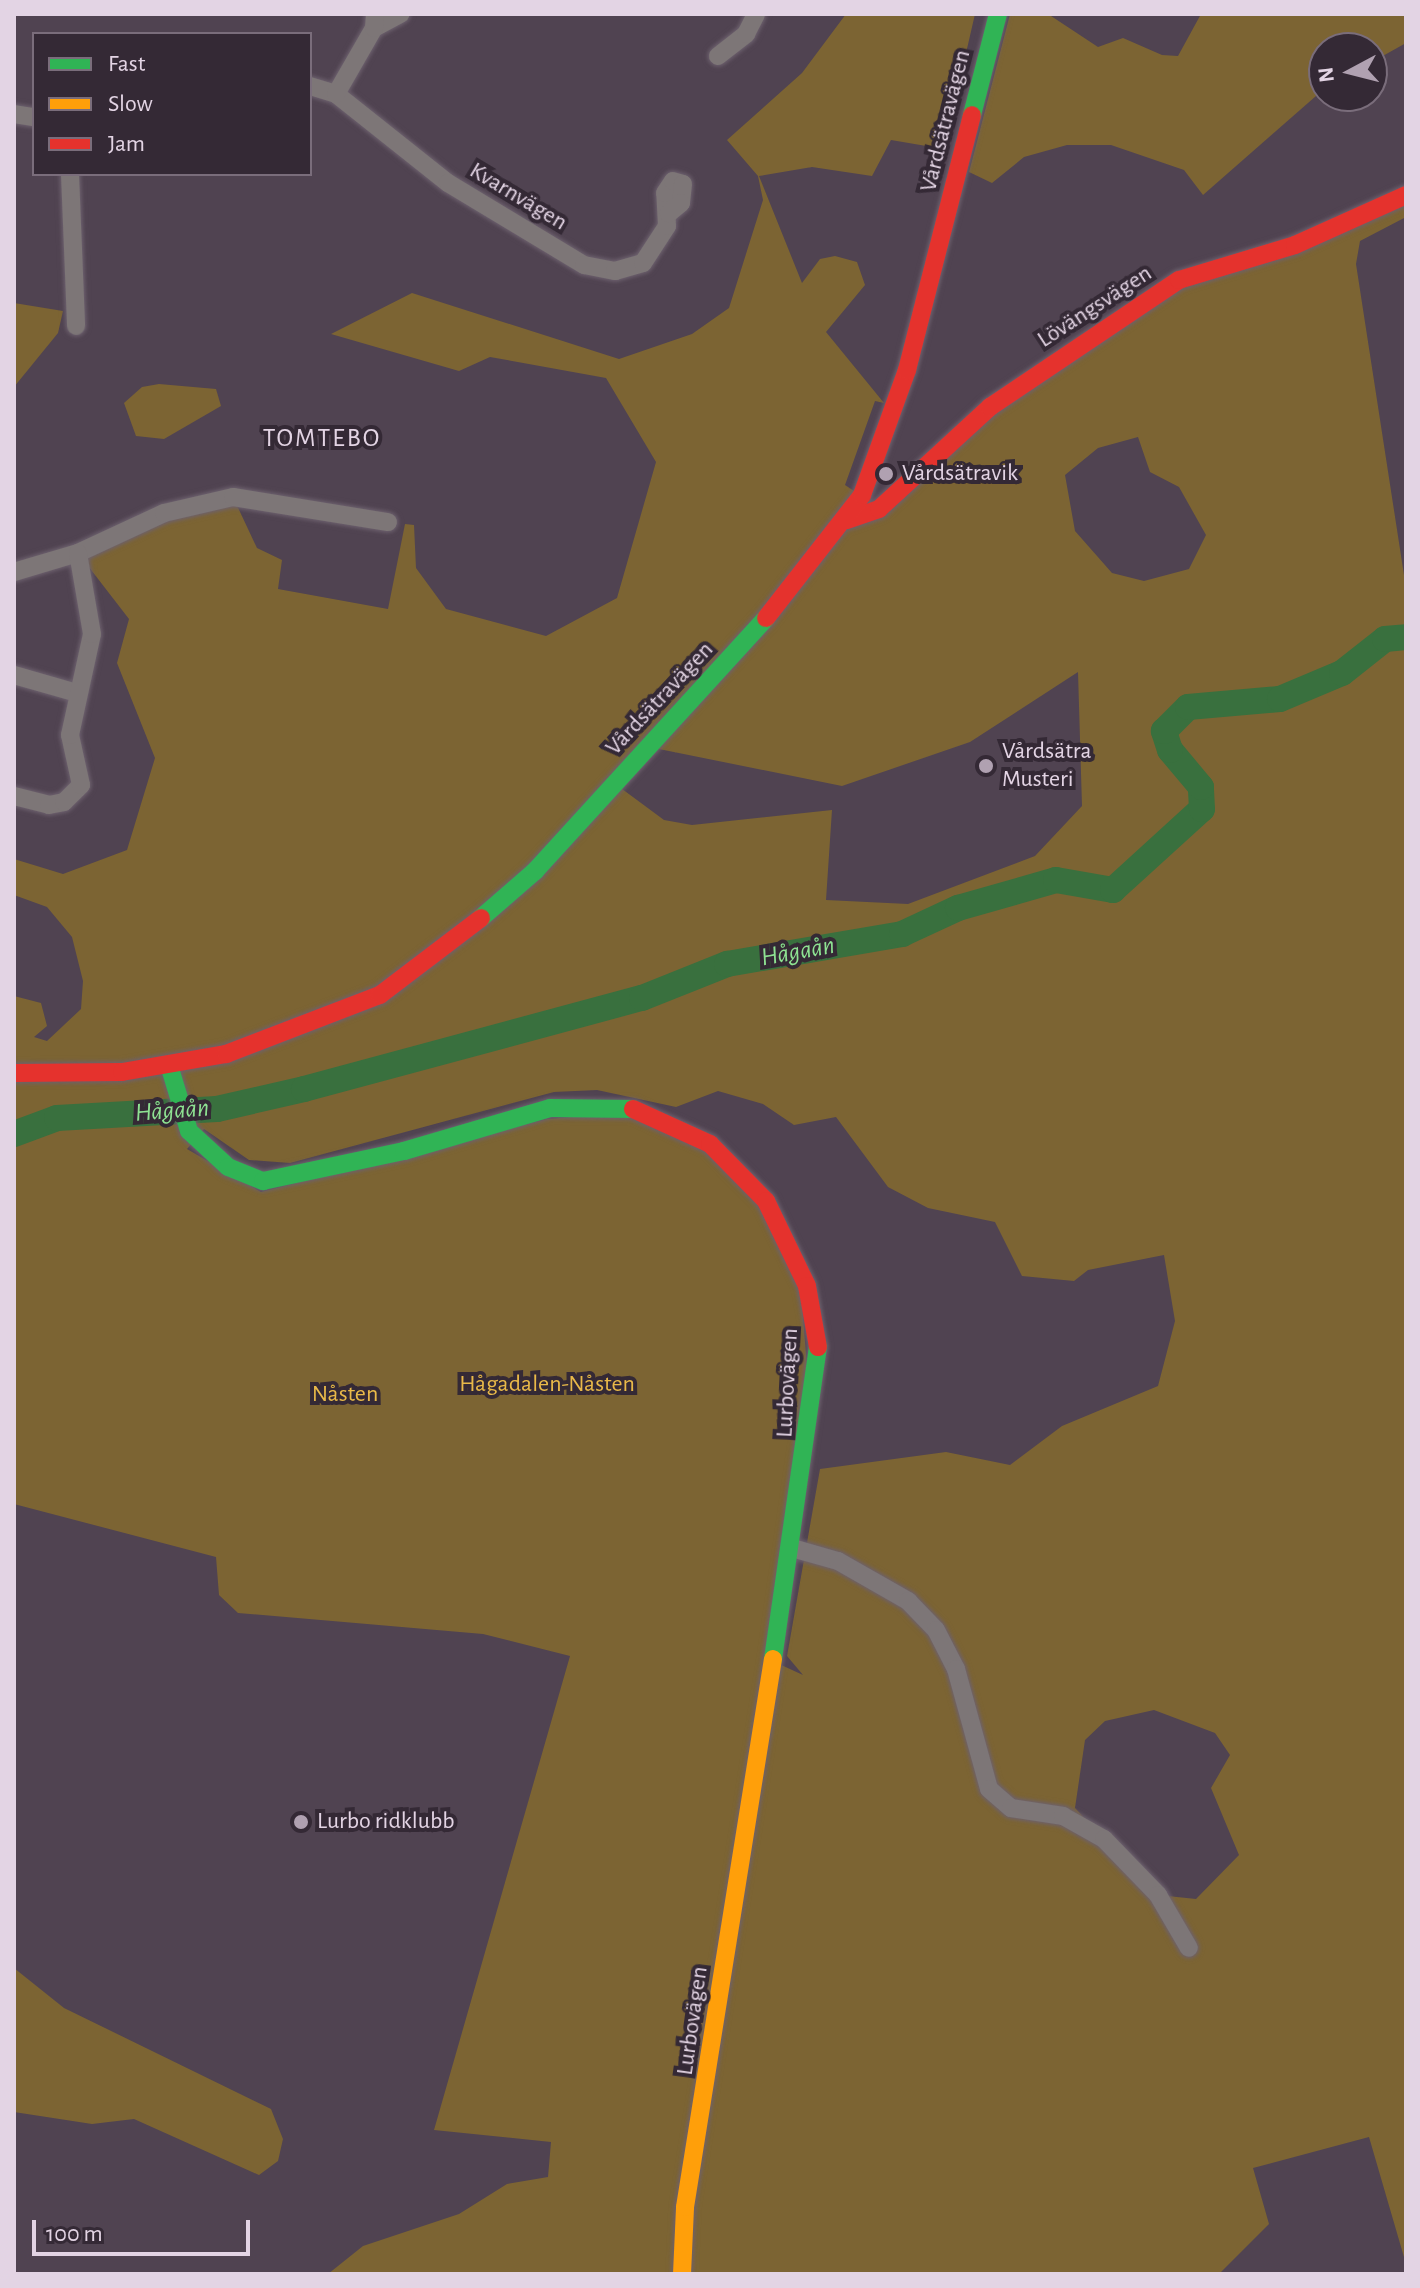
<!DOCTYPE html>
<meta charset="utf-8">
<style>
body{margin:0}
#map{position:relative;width:1420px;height:2288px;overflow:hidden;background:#504351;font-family:"Alegreya Sans",sans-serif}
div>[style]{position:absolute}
.green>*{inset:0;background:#7c6433}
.river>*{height:26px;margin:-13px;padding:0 13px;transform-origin:13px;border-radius:13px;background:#39703e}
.roads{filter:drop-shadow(0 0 2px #6d616e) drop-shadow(0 0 2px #6d616e)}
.street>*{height:18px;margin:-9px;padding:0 9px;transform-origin:9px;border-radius:9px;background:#7d7677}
.fast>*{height:18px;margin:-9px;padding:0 9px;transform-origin:9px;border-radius:9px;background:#30b455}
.slow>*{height:18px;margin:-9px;padding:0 9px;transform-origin:9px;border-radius:9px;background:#ff9f0a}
.jam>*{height:18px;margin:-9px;padding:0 9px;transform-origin:9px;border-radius:9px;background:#e5322d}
.dots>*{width:22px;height:22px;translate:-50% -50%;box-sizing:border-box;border:4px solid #342935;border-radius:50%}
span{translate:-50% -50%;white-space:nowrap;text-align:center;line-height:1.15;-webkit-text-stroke:8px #342935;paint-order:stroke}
.street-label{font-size:24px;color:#e3d4e4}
.poi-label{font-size:24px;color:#e3d4e4}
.left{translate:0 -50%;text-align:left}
.park-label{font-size:24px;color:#e9b949}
.neighbourhood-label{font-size:26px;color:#e3d4e4;letter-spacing:2px}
.water-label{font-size:26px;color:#8ee292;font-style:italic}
.frame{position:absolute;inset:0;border:16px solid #e3d4e4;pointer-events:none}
.legend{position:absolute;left:32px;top:32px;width:280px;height:144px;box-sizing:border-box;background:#342935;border:2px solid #7a6d7b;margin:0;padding:10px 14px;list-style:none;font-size:24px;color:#e3d4e4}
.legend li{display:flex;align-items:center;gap:16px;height:40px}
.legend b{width:40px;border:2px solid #7a6d7b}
.north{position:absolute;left:1308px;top:32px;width:80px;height:80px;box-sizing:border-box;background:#342935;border:2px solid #7a6d7b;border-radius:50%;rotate:263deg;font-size:22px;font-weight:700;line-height:32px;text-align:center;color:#e3d4e4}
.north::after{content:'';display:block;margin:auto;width:28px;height:36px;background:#b0a1b1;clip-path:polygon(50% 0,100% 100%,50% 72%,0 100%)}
.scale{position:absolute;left:32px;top:2220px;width:218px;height:36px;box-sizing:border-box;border:4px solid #e3d4e4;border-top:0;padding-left:10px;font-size:24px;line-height:28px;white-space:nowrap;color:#e3d4e4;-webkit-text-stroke:6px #342935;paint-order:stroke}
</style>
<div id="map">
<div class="green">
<div style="clip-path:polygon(evenodd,846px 14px,975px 14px,944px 149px,891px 140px,872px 176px,812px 167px,759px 176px,802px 283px,820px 259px,835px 256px,857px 262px,865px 285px,826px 332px,884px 403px,875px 401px,845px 485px,872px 503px,941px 445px,1179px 280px,1406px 195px,1406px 217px,1360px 241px,1356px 264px,1406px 588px,1406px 2264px,1369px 2137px,1253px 2168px,1269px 2224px,1219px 2274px,328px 2274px,363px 2246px,459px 2214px,507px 2184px,548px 2177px,551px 2142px,434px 2130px,570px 1656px,483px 1634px,238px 1613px,219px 1595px,216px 1557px,14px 1504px,14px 996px,41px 1003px,47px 1026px,34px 1037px,47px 1041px,81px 1009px,83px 981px,72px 937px,47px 907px,14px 895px,14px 859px,63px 874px,127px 850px,155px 758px,117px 663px,129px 619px,78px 553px,233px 497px,257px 548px,282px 560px,278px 589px,388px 609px,405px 524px,414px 525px,416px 568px,446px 609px,546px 636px,617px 598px,656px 462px,606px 378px,490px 357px,459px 371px,331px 334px,412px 293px,619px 359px,692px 334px,729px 308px,763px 200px,758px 176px,727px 140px,802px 73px,846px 14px,1138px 437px,1150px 472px,1179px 487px,1206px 535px,1189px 569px,1144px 581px,1112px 573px,1075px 531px,1065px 475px,1098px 448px,1138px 437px,846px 14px,1078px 672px,1082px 806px,1035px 856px,908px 904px,826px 900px,832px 810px,692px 825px,664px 820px,614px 783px,649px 747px,842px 786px,970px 742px,1078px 672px,846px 14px,597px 1090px,676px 1107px,718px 1091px,763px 1104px,794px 1125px,836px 1117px,888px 1187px,928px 1208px,995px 1222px,1022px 1276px,1074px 1281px,1088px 1270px,1164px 1255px,1175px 1321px,1158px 1386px,1062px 1426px,1010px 1465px,946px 1452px,820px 1469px,787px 1656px,803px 1675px,766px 1658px,808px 1379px,800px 1279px,748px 1188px,685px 1134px,635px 1112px,547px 1119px,261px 1192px,187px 1149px,204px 1129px,249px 1160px,290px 1163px,554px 1092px,597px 1090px,846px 14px,1154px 1710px,1215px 1733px,1230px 1755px,1211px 1788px,1239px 1855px,1196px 1899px,1158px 1895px,1075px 1808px,1085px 1740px,1105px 1721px,1154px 1710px)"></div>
<div style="clip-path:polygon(1010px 14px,1048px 14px,1098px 47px,1123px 38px,1162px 55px,1178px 56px,1201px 14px,1406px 14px,1406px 43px,1372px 62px,1372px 48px,1324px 48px,1324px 89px,1203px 195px,1184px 170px,1111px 145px,1067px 145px,1024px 157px,992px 183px,969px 172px)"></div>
<div style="clip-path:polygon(14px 303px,63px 311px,58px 333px,14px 387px)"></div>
<div style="clip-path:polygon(159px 384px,216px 389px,221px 406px,164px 439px,136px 436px,124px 403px,142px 387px)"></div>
<div style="clip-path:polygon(14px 1968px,64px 2008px,271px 2109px,283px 2139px,278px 2161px,259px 2175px,134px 2119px,92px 2124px,14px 2112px)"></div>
</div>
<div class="river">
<div style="left:14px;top:1134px;width:46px;rotate:-20.4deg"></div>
<div style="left:57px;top:1118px;width:160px;rotate:-3.2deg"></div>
<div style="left:217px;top:1109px;width:89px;rotate:-12.9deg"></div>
<div style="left:304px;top:1089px;width:350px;rotate:-15.1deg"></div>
<div style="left:642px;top:998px;width:92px;rotate:-21.8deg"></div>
<div style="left:727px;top:964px;width:178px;rotate:-9.7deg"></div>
<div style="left:902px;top:934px;width:62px;rotate:-24.9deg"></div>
<div style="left:958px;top:908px;width:102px;rotate:-15.9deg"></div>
<div style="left:1056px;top:880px;width:58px;rotate:10deg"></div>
<div style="left:1113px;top:890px;width:120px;rotate:-42.3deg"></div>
<div style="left:1202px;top:809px;width:22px;rotate:-93deg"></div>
<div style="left:1201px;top:787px;width:48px;rotate:-130deg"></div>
<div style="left:1170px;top:750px;width:20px;rotate:-108deg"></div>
<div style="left:1164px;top:731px;width:34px;rotate:-45deg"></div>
<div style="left:1188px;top:707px;width:92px;rotate:-5deg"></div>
<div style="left:1280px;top:699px;width:67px;rotate:-22.8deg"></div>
<div style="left:1342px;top:673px;width:55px;rotate:-38.3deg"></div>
<div style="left:1385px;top:639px;width:21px;rotate:-5deg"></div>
</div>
<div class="roads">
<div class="street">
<div style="left:374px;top:28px;width:30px;rotate:-28deg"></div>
<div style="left:718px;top:56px;width:36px;rotate:-38deg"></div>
<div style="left:746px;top:34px;width:22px;rotate:-63deg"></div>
<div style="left:310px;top:86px;width:27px;rotate:17deg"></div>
<div style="left:336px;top:94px;width:143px;rotate:38.5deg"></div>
<div style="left:448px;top:183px;width:159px;rotate:31.1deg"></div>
<div style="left:584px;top:265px;width:32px;rotate:11deg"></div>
<div style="left:615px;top:271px;width:29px;rotate:-16deg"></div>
<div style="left:643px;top:263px;width:44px;rotate:-57deg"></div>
<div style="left:667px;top:226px;width:33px;rotate:-93deg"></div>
<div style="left:665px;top:193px;width:14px;rotate:-56deg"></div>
<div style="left:673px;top:181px;width:10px;rotate:17deg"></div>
<div style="left:683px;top:184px;width:19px;rotate:96deg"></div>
<div style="left:681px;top:203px;width:16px;rotate:140deg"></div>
<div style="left:336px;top:94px;width:76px;rotate:-60.1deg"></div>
<div style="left:374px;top:28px;width:14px;rotate:-86deg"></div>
<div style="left:14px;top:114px;width:20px;rotate:9deg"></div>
<div style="left:70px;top:174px;width:152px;rotate:87.7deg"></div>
<div style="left:14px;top:572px;width:67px;rotate:-16.5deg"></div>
<div style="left:78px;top:553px;width:95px;rotate:-24.9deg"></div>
<div style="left:164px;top:513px;width:71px;rotate:-13.1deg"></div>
<div style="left:233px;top:497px;width:157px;rotate:9.2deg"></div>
<div style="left:14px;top:675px;width:66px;rotate:15.9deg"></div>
<div style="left:14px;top:796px;width:36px;rotate:14deg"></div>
<div style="left:49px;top:805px;width:15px;rotate:-11deg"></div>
<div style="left:64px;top:802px;width:24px;rotate:-45deg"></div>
<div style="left:81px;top:785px;width:51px;rotate:-102.4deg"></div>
<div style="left:70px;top:735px;width:103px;rotate:-77.7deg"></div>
<div style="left:92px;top:634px;width:82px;rotate:-99.8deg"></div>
<div style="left:792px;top:1548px;width:48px;rotate:15.8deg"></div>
<div style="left:838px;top:1561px;width:81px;rotate:29.7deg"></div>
<div style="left:908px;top:1601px;width:40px;rotate:46deg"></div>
<div style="left:936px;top:1630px;width:44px;rotate:62.9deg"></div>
<div style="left:956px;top:1669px;width:124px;rotate:74.6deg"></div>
<div style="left:989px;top:1789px;width:29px;rotate:41deg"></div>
<div style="left:1011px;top:1808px;width:53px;rotate:8.7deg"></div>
<div style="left:1063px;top:1816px;width:47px;rotate:29.3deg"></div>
<div style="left:1104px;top:1839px;width:78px;rotate:46deg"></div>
<div style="left:1158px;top:1895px;width:61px;rotate:59.7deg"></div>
</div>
<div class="fast">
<div style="left:972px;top:115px;width:104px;rotate:-75.6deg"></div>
<div style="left:481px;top:918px;width:72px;rotate:-41deg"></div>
<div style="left:535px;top:871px;width:343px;rotate:-47.6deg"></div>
<div style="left:169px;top:1065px;width:69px;rotate:73.1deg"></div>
<div style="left:189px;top:1131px;width:53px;rotate:42.7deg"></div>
<div style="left:228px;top:1167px;width:38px;rotate:22deg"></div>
<div style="left:263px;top:1181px;width:144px;rotate:-12deg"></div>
<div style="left:404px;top:1151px;width:152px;rotate:-16.4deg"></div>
<div style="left:550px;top:1108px;width:83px;rotate:0.7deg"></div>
<div style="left:773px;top:1659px;width:315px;rotate:-81.8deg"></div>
</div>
<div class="slow">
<div style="left:682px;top:2274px;width:67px;rotate:-87.4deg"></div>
<div style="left:685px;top:2207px;width:555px;rotate:-80.88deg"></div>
</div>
<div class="jam">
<div style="left:847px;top:520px;width:34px;rotate:-19deg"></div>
<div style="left:879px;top:509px;width:151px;rotate:-42.6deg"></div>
<div style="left:990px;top:407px;width:228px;rotate:-33.9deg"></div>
<div style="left:1179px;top:280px;width:121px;rotate:-16.8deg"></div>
<div style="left:1295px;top:245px;width:122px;rotate:-24.2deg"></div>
<div style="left:766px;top:618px;width:156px;rotate:-52deg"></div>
<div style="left:862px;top:495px;width:133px;rotate:-70.2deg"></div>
<div style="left:907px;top:370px;width:263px;rotate:-75.7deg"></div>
<div style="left:14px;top:1073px;width:108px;rotate:-0.5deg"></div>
<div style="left:122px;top:1072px;width:106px;rotate:-9.8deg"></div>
<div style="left:226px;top:1054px;width:165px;rotate:-21deg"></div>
<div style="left:380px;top:995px;width:127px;rotate:-37.3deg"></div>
<div style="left:633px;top:1109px;width:85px;rotate:24.4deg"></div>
<div style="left:710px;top:1144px;width:80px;rotate:45.5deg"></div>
<div style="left:766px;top:1201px;width:94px;rotate:64.2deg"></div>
<div style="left:807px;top:1286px;width:62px;rotate:79.8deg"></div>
</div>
</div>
<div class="dots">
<div style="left:886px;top:474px;background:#b0a1b1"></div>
<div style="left:986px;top:766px;background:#b0a1b1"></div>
<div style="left:301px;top:1822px;background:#b0a1b1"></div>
</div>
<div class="street-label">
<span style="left:946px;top:121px;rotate:-76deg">Vårdsätravägen</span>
<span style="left:518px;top:197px;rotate:31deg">Kvarnvägen</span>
<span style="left:1095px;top:307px;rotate:-33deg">Lövängsvägen</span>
<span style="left:660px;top:699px;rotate:-47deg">Vårdsätravägen</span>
<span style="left:788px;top:1383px;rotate:-87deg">Lurbovägen</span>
<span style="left:693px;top:2021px;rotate:-82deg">Lurbovägen</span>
</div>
<div class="poi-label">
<span class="left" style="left:902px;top:474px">Vårdsätravik</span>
<span class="left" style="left:1002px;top:766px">Vårdsätra<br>Musteri</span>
<span class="left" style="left:317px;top:1822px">Lurbo ridklubb</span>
</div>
<div class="park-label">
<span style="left:547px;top:1385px">Hågadalen-Nåsten</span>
<span style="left:345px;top:1395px">Nåsten</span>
</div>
<div class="neighbourhood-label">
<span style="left:322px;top:439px">TOMTEBO</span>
</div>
<div class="water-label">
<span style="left:798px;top:952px;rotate:-10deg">Hågaån</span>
<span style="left:172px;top:1111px;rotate:-4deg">Hågaån</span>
</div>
<div class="frame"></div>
<ul class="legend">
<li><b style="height:10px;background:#30b455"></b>Fast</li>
<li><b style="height:10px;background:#ff9f0a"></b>Slow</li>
<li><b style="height:10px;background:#e5322d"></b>Jam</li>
</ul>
<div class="north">N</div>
<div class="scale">100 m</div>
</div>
